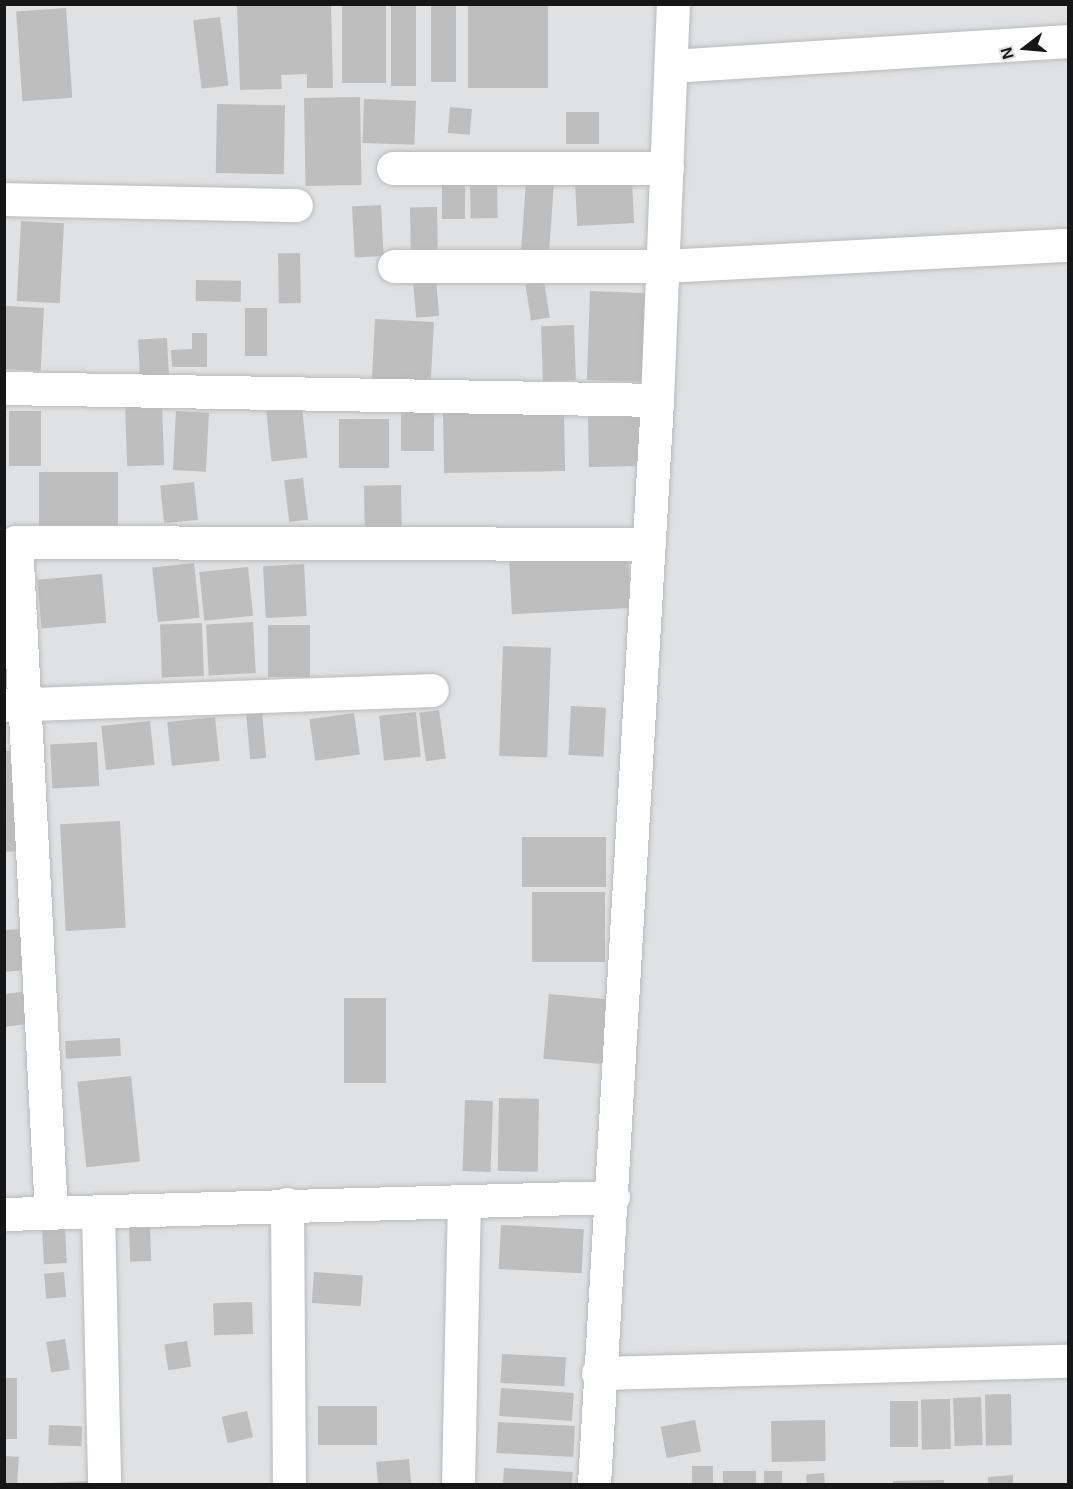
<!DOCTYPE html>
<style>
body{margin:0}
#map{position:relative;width:1073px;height:1489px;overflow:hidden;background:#dfe1e3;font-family:Arial,sans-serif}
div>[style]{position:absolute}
.building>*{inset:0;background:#bfbebf;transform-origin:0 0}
.roads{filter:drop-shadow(0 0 2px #b9babc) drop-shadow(0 0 2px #b9babc)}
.minor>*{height:33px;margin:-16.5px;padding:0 16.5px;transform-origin:16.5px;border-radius:16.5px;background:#fff}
span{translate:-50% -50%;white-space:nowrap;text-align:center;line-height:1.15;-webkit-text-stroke:4.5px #dfe1e3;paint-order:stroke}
.frame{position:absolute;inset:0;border:6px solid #161617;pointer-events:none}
.north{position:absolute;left:995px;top:18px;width:60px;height:60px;-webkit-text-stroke:4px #dfe1e3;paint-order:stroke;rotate:254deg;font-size:16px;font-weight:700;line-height:24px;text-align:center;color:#161617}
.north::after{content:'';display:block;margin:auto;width:21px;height:27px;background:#161617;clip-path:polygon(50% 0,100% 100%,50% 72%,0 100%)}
</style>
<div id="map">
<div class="building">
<div style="clip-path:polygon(331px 4px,333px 88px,307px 88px,307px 74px,281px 75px,282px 89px,240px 90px,237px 6px)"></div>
<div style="left:342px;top:4px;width:44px;height:79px"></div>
<div style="left:391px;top:4px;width:25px;height:82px"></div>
<div style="left:468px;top:4px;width:80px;height:84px"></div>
<div style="left:456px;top:5px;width:77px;height:25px;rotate:90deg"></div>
<div style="left:66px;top:8px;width:90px;height:50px;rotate:86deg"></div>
<div style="left:220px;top:17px;width:69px;height:27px;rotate:83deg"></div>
<div style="left:360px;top:97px;width:88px;height:56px;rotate:89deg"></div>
<div style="left:364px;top:99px;width:52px;height:44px;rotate:2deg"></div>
<div style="left:217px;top:104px;width:68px;height:69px;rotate:1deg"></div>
<div style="left:450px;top:107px;width:22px;height:26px;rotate:5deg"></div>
<div style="left:566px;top:112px;width:33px;height:32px"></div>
<div style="left:442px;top:177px;width:23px;height:42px"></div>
<div style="left:497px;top:179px;width:39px;height:27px;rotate:89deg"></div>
<div style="left:526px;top:181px;width:28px;height:78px;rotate:4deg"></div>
<div style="left:632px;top:181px;width:42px;height:57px;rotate:87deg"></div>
<div style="left:381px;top:205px;width:51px;height:29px;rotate:87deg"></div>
<div style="left:437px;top:207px;width:44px;height:27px;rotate:89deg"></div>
<div style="left:21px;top:221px;width:43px;height:80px;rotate:3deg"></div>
<div style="left:300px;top:253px;width:50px;height:22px;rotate:89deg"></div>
<div style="left:196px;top:280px;width:45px;height:21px;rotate:1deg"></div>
<div style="left:436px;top:280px;width:36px;height:23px;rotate:85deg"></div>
<div style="left:544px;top:281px;width:37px;height:19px;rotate:81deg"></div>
<div style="left:590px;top:291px;width:61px;height:89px;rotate:2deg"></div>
<div style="left:6px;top:306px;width:38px;height:63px;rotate:3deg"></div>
<div style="left:245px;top:308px;width:22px;height:48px"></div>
<div style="left:375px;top:319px;width:59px;height:64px;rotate:3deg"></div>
<div style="left:574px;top:325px;width:55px;height:33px;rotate:88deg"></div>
<div style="clip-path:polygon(192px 333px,207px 333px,207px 367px,172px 367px,171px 350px,192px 349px)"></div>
<div style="left:167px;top:338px;width:37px;height:29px;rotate:87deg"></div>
<div style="left:162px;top:404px;width:61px;height:37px;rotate:88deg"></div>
<div style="left:401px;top:405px;width:33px;height:46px"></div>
<div style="left:302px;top:407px;width:51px;height:36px;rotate:84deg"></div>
<div style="left:9px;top:411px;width:32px;height:55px"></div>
<div style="left:176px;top:411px;width:33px;height:59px;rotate:3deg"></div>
<div style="left:564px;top:411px;width:60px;height:121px;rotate:89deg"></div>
<div style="left:643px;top:414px;width:52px;height:55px;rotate:89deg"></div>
<div style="left:339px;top:419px;width:50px;height:49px"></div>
<div style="left:39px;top:472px;width:79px;height:56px"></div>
<div style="left:303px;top:478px;width:42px;height:19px;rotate:83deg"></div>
<div style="left:194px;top:482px;width:38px;height:34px;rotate:84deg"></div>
<div style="left:401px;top:485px;width:44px;height:37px;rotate:89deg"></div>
<div style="left:628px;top:555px;width:53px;height:119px;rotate:87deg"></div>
<div style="left:194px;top:563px;width:55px;height:42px;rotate:84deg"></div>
<div style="left:304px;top:564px;width:52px;height:41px;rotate:87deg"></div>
<div style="left:248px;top:567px;width:49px;height:49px;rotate:84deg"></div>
<div style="left:102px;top:574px;width:49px;height:65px;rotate:85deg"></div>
<div style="left:253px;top:622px;width:51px;height:47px;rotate:87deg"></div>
<div style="left:202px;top:623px;width:53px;height:42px;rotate:88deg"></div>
<div style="left:268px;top:625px;width:42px;height:52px"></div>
<div style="left:503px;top:646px;width:48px;height:110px;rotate:2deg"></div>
<div style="left:571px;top:706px;width:35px;height:49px;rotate:3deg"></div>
<div style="left:439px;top:710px;width:49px;height:20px;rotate:82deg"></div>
<div style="left:262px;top:711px;width:47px;height:16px;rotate:85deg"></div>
<div style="left:416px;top:712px;width:45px;height:37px;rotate:84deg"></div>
<div style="left:354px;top:713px;width:42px;height:45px;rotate:82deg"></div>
<div style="left:215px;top:717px;width:44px;height:48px;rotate:84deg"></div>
<div style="left:150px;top:721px;width:44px;height:49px;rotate:84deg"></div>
<div style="left:97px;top:742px;width:44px;height:47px;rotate:87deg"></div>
<div style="clip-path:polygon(4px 751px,10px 751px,19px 851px,4px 852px)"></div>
<div style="left:120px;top:821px;width:107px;height:60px;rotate:87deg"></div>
<div style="left:522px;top:837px;width:84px;height:50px"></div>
<div style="left:532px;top:892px;width:73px;height:70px"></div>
<div style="clip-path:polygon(22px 929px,26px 970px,4px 972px,4px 930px)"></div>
<div style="clip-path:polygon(29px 991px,33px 1023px,4px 1027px,4px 994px)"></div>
<div style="left:549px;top:994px;width:59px;height:65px;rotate:5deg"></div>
<div style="left:344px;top:998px;width:42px;height:85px"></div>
<div style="left:120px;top:1038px;width:18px;height:55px;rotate:87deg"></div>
<div style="left:131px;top:1076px;width:86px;height:54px;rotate:84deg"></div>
<div style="left:499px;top:1098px;width:40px;height:73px;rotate:1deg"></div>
<div style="left:465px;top:1100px;width:28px;height:71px;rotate:2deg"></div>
<div style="left:501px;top:1225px;width:83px;height:44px;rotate:3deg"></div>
<div style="left:150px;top:1227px;width:34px;height:21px;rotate:88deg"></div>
<div style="left:65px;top:1228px;width:35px;height:23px;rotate:87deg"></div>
<div style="left:64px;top:1272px;width:25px;height:20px;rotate:85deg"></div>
<div style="left:314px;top:1272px;width:49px;height:31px;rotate:4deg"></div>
<div style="left:252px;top:1302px;width:32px;height:39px;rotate:88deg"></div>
<div style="left:65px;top:1339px;width:31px;height:19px;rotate:81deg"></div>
<div style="left:187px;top:1341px;width:26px;height:23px;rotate:81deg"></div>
<div style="left:502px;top:1354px;width:64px;height:29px;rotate:3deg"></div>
<div style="left:4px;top:1378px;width:13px;height:61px"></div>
<div style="left:501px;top:1388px;width:73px;height:28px;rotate:4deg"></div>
<div style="left:1011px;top:1394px;width:51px;height:26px;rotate:89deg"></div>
<div style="left:981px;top:1397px;width:48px;height:28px;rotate:88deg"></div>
<div style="left:950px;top:1399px;width:50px;height:29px;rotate:89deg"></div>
<div style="left:890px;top:1401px;width:28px;height:46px"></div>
<div style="left:318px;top:1406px;width:59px;height:39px"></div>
<div style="left:247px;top:1411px;width:27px;height:26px;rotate:77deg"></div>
<div style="left:695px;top:1420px;width:32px;height:35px;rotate:79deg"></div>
<div style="left:825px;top:1420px;width:41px;height:54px;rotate:89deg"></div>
<div style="left:498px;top:1422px;width:77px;height:31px;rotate:3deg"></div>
<div style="left:49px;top:1425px;width:33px;height:20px;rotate:2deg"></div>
<div style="left:4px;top:1456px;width:15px;height:28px;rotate:4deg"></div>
<div style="left:409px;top:1459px;width:25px;height:33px;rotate:85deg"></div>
<div style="left:692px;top:1466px;width:21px;height:18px"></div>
<div style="clip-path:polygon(504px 1468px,573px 1472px,572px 1484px,503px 1484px)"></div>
<div style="left:756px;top:1471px;width:13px;height:33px;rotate:90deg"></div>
<div style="left:782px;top:1471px;width:13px;height:18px;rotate:90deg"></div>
<div style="left:824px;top:1473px;width:11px;height:18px;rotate:85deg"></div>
<div style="clip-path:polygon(1013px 1475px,1013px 1484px,988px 1484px,988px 1477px)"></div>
<div style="clip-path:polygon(944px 1480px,944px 1484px,893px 1484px,893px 1481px)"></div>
<div style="clip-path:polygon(89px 1481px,89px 1484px,49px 1484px,49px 1483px)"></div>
</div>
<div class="roads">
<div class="minor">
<div style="left:671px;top:66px;width:398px;rotate:-3.6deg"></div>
<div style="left:393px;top:168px;width:274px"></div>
<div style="left:4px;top:199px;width:292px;rotate:1.2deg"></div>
<div style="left:394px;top:266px;width:270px"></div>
<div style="left:664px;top:266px;width:405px;rotate:-3deg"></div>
<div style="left:4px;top:388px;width:653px;rotate:1.05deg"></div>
<div style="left:5px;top:705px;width:427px;rotate:-2deg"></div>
<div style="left:287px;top:1204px;width:280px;rotate:89.6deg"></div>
<div style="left:98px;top:1212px;width:272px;rotate:88.7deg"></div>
<div style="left:51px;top:1213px;width:672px;rotate:-92.99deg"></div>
<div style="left:16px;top:542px;width:633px;rotate:0.18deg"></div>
<div style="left:4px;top:1214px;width:609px;rotate:-1.6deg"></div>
<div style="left:598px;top:1373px;width:470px;rotate:-1.5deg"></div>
<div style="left:458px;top:1484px;width:283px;rotate:-88.8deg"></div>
<div style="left:594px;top:1484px;width:1086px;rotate:-86.67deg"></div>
<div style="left:657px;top:400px;width:396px;rotate:-87.7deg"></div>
</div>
</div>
<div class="frame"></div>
<div class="north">N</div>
</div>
